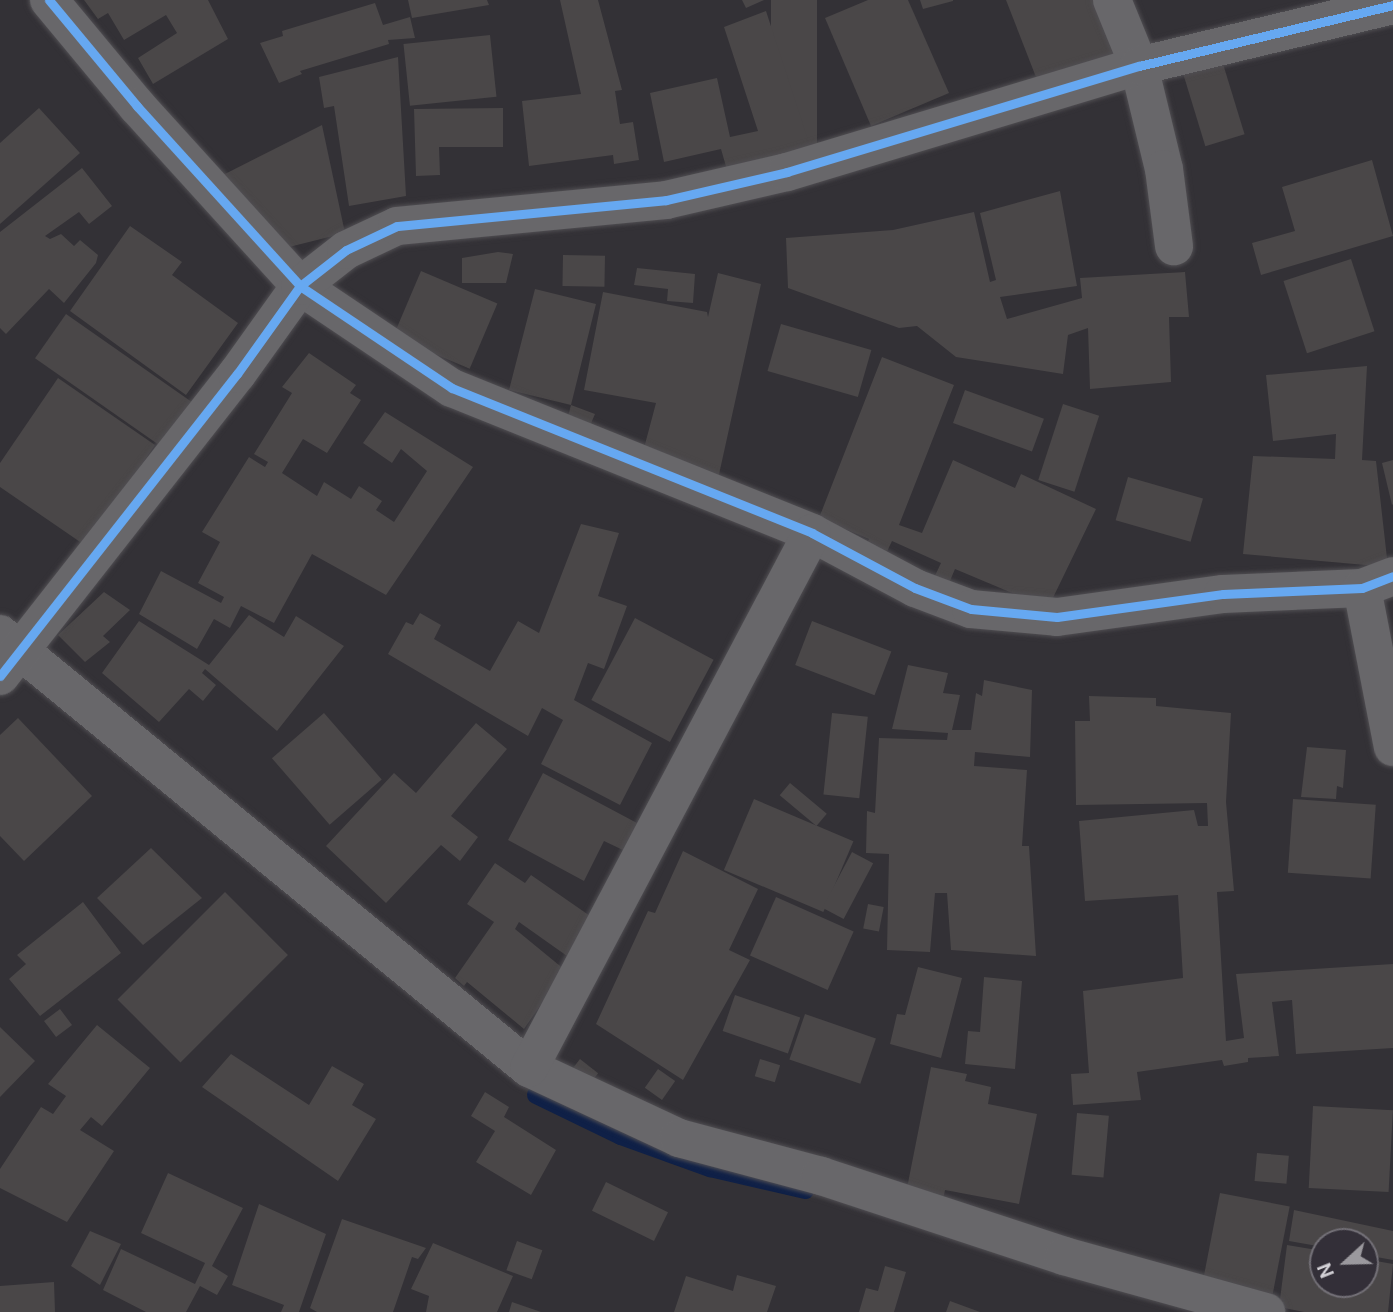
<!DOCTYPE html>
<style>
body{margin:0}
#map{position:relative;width:1393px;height:1312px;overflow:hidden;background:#333136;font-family:"DM Sans",sans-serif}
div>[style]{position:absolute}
.stream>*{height:18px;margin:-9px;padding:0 9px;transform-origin:9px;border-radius:9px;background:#0f2047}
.building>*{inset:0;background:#4a4748;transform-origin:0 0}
.roads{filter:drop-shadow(0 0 2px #504e52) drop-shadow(0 0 2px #504e52)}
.minor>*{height:38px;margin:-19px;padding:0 19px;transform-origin:19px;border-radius:19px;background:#68676a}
.cycleway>*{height:9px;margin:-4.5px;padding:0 4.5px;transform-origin:4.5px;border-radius:4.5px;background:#66a8f1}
span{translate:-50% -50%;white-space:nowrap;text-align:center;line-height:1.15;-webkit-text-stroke:7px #332f38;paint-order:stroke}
.north{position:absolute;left:1309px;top:1228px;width:70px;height:70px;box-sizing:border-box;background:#332f38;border:2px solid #737077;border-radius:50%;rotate:248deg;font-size:19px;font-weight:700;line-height:28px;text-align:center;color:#d3d1d6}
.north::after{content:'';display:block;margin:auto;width:24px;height:32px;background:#9b999e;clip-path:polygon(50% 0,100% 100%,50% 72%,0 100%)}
</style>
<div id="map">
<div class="stream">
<div style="left:536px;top:1095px;width:94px;rotate:25.8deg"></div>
<div style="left:621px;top:1136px;width:95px;rotate:19.8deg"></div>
<div style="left:710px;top:1168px;width:98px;rotate:13deg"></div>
</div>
<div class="building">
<div style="clip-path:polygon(84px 0,208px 0,228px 39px,153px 84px,138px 58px,177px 33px,166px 15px,124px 40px,108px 13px,98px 19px)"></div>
<div style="clip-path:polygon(408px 0,487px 0,489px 5px,412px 18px)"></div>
<div style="clip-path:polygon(560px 0,598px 0,622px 90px,615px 91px,620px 124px,633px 122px,639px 160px,614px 164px,613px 155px,529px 166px,522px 101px,581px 94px)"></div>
<div style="clip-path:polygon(742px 0,764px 0,746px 8px)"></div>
<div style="left:771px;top:0;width:46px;height:161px"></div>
<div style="clip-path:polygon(868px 0,908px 0,949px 93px,871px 126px,825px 18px)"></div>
<div style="clip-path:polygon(920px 0,953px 0,953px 1px,923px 9px)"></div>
<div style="clip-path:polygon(1006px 0,1094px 0,1119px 59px,1041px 90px)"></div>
<div style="clip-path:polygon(375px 3px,383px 25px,410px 17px,415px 38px,388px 40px,389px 44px,300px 71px,302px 74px,279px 83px,260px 43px,283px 36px,282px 31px)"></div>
<div style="clip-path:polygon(766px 11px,810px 146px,729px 177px,721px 149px,664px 162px,650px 93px,717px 78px,730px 137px,758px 131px,724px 27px)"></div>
<div style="left:490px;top:35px;width:62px;height:87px;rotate:84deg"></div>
<div style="left:1220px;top:54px;width:84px;height:41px;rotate:73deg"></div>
<div style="clip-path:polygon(398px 57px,406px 196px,349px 206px,334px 106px,324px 108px,319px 77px)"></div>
<div style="clip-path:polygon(39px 108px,80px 153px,0 224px,0 143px)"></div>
<div style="clip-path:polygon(503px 108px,503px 147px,439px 147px,440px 175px,416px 176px,414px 109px)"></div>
<div style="clip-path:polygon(322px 125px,345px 233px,273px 251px,219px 177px)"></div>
<div style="clip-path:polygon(1372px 160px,1393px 236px,1261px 275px,1252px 243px,1295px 231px,1282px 187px)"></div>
<div style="clip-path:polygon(82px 168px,112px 206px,89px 224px,79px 212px,45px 236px,50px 239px,61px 234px,74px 246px,80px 240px,98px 255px,96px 263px,64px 303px,49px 289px,6px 334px,0 328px,0 232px)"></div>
<div style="clip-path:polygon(1060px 191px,1077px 286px,1000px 297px,1007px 319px,1082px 298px,1080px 278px,1185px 272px,1189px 317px,1169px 317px,1171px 382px,1090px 389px,1088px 328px,1068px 335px,1063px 374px,956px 357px,917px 326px,899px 328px,788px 288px,786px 238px,893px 230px,974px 212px,990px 282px,996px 280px,980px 213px)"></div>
<div style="clip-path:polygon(130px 226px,182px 262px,172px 275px,238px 323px,186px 395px,70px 311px)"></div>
<div style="clip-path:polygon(498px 252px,513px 254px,506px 283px,462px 283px,462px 258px)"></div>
<div style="left:563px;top:255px;width:42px;height:31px;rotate:1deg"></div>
<div style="left:1351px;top:259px;width:76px;height:71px;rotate:72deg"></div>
<div style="clip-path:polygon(637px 268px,695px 274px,693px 303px,667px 301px,668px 289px,634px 285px)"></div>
<div style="left:421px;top:271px;width:83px;height:71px;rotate:23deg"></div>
<div style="clip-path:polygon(718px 273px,761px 284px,718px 479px,644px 448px,656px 403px,584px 390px,603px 292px,707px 312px,708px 317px)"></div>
<div style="clip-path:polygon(535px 289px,596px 304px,571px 405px,595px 414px,589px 428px,567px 420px,571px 405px,509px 390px)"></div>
<div style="left:66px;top:314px;width:168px;height:54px;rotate:35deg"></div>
<div style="left:781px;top:324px;width:94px;height:49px;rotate:16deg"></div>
<div style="clip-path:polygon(309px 353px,356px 385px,350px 393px,361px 400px,327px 453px,303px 439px,282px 473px,317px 496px,324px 482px,351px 499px,359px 486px,382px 501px,376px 510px,394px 522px,427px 471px,401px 449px,392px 463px,363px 443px,385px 412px,473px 467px,386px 595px,312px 554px,274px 623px,241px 606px,230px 628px,214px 619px,197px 649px,139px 614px,161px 571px,221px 603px,224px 597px,198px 583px,220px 542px,202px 532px,249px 457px,265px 467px,268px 462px,254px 454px,292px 393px,282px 387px)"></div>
<div style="clip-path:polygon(882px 357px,954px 385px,899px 525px,922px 533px,953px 460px,1015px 488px,1021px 474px,1096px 509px,1048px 608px,955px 569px,944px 595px,929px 588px,941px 563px,892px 541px,883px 560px,863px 552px,869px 539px,819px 518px)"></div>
<div style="clip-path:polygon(1367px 366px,1362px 460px,1376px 461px,1388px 567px,1243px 554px,1253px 456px,1335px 459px,1336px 434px,1273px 441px,1266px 375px)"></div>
<div style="clip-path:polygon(58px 378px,155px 445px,86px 546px,0 487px,0 463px)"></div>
<div style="left:965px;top:390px;width:84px;height:35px;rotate:20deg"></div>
<div style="left:1063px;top:404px;width:38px;height:80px;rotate:18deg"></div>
<div style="clip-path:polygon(1393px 460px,1393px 504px,1392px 505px,1382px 463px)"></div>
<div style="left:1128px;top:477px;width:78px;height:45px;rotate:16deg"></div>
<div style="clip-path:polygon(581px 524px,619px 533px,598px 596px,627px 606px,604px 669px,588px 663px,574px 700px,652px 743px,620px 805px,541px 764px,563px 720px,542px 708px,528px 736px,388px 654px,406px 622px,413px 625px,420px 613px,441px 625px,434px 639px,490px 671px,518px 621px,539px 633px)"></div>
<div style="clip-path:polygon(104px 592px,130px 610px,103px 636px,110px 642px,85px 662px,58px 635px)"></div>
<div style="clip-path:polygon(249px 615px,284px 637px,296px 616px,344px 646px,277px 731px,205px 669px,202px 673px,216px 685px,203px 701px,189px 689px,159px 722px,102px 673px,139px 621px,209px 665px)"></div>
<div style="left:635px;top:618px;width:89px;height:93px;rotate:28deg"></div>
<div style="left:812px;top:621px;width:85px;height:47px;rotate:21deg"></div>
<div style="clip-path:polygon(908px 665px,948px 673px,943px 693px,960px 695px,952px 730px,971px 730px,976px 693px,982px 696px,984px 680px,1032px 690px,1030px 757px,975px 752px,974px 766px,1027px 770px,1022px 846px,1029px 846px,1036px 956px,951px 950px,947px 893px,935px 893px,930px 952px,887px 950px,889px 854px,866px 853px,867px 811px,875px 813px,879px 738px,947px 740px,948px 733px,892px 729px)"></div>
<div style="clip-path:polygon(1089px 696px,1156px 698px,1156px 706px,1231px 713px,1226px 802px,1234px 891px,1217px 892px,1226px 1041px,1244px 1038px,1236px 974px,1393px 964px,1393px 1048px,1296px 1054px,1292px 1000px,1272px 1002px,1279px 1056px,1248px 1058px,1248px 1062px,1224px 1066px,1222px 1060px,1137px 1072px,1141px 1100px,1073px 1105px,1071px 1074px,1089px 1073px,1083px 991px,1183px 978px,1178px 895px,1085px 901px,1079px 821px,1194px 810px,1198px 826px,1208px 826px,1207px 803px,1076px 805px,1075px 721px,1090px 721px)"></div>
<div style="left:324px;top:713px;width:88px;height:69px;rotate:49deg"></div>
<div style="left:832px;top:713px;width:36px;height:82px;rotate:6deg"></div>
<div style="clip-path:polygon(18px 718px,92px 796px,24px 861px,0 836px,0 735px)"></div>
<div style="clip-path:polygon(476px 723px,507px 749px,451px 816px,478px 837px,460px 861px,441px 845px,386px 903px,326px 846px,394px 773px,416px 793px)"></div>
<div style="clip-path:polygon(1307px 747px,1346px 750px,1343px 788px,1337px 786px,1336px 799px,1301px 797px)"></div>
<div style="clip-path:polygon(543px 773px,637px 823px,625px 851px,604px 841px,584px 881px,508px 840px)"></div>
<div style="left:790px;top:783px;width:48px;height:16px;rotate:40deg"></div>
<div style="left:754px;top:799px;width:108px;height:77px;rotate:23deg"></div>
<div style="left:1293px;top:799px;width:83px;height:74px;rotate:4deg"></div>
<div style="clip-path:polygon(151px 848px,202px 898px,143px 945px,97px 898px)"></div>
<div style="clip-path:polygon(683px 851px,758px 889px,729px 950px,750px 960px,683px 1080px,596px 1024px,648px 911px,655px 913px)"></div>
<div style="left:852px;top:852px;width:24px;height:63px;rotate:28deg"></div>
<div style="clip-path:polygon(495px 863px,525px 883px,531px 875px,593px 918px,567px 956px,519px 922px,515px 929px,565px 970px,524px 1029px,467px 982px,464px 986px,455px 978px,494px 922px,467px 904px)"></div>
<div style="left:225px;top:892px;width:89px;height:152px;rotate:45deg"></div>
<div style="left:776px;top:897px;width:85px;height:64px;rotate:24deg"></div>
<div style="clip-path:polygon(83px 902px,121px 953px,40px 1016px,9px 979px,26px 964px,17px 955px)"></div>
<div style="left:868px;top:904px;width:16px;height:25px;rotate:11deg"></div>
<div style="clip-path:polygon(918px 967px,962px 978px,941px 1058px,890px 1044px,897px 1014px,905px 1015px)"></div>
<div style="clip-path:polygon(984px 977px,1022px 981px,1015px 1069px,965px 1064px,968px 1031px,980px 1032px)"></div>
<div style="left:735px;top:995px;width:69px;height:38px;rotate:19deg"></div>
<div style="left:60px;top:1009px;width:20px;height:20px;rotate:53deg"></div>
<div style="left:805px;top:1014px;width:75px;height:48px;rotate:19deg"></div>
<div style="clip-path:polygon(97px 1025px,150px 1068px,102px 1126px,91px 1117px,80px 1130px,114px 1151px,67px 1222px,0 1188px,0 1169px,41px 1107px,53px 1114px,66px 1096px,48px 1084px)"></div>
<div style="clip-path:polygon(0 1027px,35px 1061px,0 1097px)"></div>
<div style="clip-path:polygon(231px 1054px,309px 1105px,332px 1066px,364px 1084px,352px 1105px,376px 1119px,338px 1181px,202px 1087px)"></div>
<div style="left:580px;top:1059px;width:23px;height:21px;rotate:38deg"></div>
<div style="left:760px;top:1059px;width:21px;height:18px;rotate:17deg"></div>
<div style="clip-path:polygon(931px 1067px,967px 1074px,965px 1081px,991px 1087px,988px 1104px,1037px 1114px,1019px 1204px,945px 1190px,943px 1200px,906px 1193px)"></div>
<div style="left:658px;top:1069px;width:21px;height:23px;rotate:35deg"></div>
<div style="clip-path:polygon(485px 1092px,509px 1107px,504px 1117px,556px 1150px,531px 1195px,476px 1162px,495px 1131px,471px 1116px)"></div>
<div style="left:1313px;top:1106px;width:80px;height:82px;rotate:3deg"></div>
<div style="left:1077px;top:1113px;width:32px;height:62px;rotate:5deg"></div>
<div style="left:1257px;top:1153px;width:32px;height:28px;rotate:5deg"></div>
<div style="clip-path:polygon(168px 1173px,243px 1208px,212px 1266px,228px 1276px,217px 1295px,200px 1286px,186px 1312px,146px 1312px,103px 1290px,121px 1249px,195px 1284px,205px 1263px,141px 1233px)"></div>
<div style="left:606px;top:1182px;width:69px;height:32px;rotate:26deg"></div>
<div style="left:1220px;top:1193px;width:71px;height:98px;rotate:11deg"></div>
<div style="clip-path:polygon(259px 1204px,326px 1234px,299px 1312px,281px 1312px,284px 1305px,232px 1285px)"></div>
<div style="clip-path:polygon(1294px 1210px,1393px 1231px,1393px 1260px,1365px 1255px,1365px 1242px,1323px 1242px,1323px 1247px,1289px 1241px)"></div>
<div style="clip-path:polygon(342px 1219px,426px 1248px,418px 1259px,412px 1257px,393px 1312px,317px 1312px,310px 1308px)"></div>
<div style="clip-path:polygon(90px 1231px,121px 1244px,100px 1285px,71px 1266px)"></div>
<div style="left:517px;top:1241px;width:27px;height:31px;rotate:20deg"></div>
<div style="clip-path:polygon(433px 1243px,513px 1276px,497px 1312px,426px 1312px,429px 1296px,411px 1289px)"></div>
<div style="clip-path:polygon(1287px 1245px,1323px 1251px,1323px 1284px,1365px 1284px,1365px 1259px,1393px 1264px,1388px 1312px,1304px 1312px,1279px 1307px)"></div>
<div style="clip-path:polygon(885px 1266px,906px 1272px,894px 1312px,859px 1312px,866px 1288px,878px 1291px)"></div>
<div style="clip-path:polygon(737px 1275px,776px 1286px,767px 1312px,674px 1312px,686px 1276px,733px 1291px)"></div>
<div style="clip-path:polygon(54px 1282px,55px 1312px,0 1312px,0 1286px)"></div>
<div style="clip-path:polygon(950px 1301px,980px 1312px,946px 1312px)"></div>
<div style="clip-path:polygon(512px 1302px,541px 1312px,509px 1312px)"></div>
</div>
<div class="roads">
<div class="minor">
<div style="left:49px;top:0;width:138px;rotate:50.3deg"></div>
<div style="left:137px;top:106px;width:243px;rotate:47.8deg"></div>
<div style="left:300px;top:286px;width:183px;rotate:33.9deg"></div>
<div style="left:452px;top:388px;width:388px;rotate:21.9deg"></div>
<div style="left:812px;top:533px;width:117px;rotate:28.1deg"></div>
<div style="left:915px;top:588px;width:60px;rotate:20.6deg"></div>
<div style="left:971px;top:609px;width:86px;rotate:5.3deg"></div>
<div style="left:1057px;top:617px;width:168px;rotate:-7.9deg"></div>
<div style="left:1223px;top:594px;width:139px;rotate:-2.5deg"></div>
<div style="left:1362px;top:588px;width:33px;rotate:-21deg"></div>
<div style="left:1112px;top:0;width:71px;rotate:67.8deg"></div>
<div style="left:1139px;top:66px;width:106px;rotate:76.4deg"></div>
<div style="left:1164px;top:169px;width:78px;rotate:82.6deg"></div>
<div style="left:1362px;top:588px;width:162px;rotate:79deg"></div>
<div style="left:0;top:634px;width:684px;rotate:39.37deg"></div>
<div style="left:529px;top:1068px;width:166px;rotate:25deg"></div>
<div style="left:679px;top:1138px;width:147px;rotate:15deg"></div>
<div style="left:821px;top:1176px;width:256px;rotate:18.2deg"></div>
<div style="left:1064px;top:1256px;width:210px;rotate:15.5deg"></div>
<div style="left:0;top:676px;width:384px;rotate:-51.9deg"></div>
<div style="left:237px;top:374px;width:108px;rotate:-54.4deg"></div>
<div style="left:300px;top:286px;width:58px;rotate:-38deg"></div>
<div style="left:346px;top:250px;width:56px;rotate:-25.2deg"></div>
<div style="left:397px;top:226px;width:270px;rotate:-5.5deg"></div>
<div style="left:666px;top:200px;width:124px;rotate:-13deg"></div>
<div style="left:787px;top:172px;width:368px;rotate:-16.8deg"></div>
<div style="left:1139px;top:66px;width:261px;rotate:-13.5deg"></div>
<div style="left:529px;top:1068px;width:605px;rotate:-62.12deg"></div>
</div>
</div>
<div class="cycleway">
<div style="left:49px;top:0;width:138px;rotate:50.3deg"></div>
<div style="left:137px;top:106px;width:243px;rotate:47.8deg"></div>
<div style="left:300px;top:286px;width:183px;rotate:33.9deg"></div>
<div style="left:452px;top:388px;width:388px;rotate:21.9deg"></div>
<div style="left:812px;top:533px;width:117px;rotate:28.1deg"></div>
<div style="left:915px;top:588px;width:60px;rotate:20.6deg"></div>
<div style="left:971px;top:609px;width:86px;rotate:5.3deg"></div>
<div style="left:1057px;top:617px;width:168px;rotate:-7.9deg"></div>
<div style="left:1223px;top:594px;width:139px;rotate:-2.5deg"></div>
<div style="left:1362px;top:588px;width:33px;rotate:-21deg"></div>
<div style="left:0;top:676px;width:384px;rotate:-51.9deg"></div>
<div style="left:237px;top:374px;width:108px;rotate:-54.4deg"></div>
<div style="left:300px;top:286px;width:58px;rotate:-38deg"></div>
<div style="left:346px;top:250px;width:56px;rotate:-25.2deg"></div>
<div style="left:397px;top:226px;width:270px;rotate:-5.5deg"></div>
<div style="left:666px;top:200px;width:124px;rotate:-13deg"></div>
<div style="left:787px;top:172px;width:368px;rotate:-16.8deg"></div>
<div style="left:1139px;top:66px;width:261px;rotate:-13.5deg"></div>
</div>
<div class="north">N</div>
</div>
